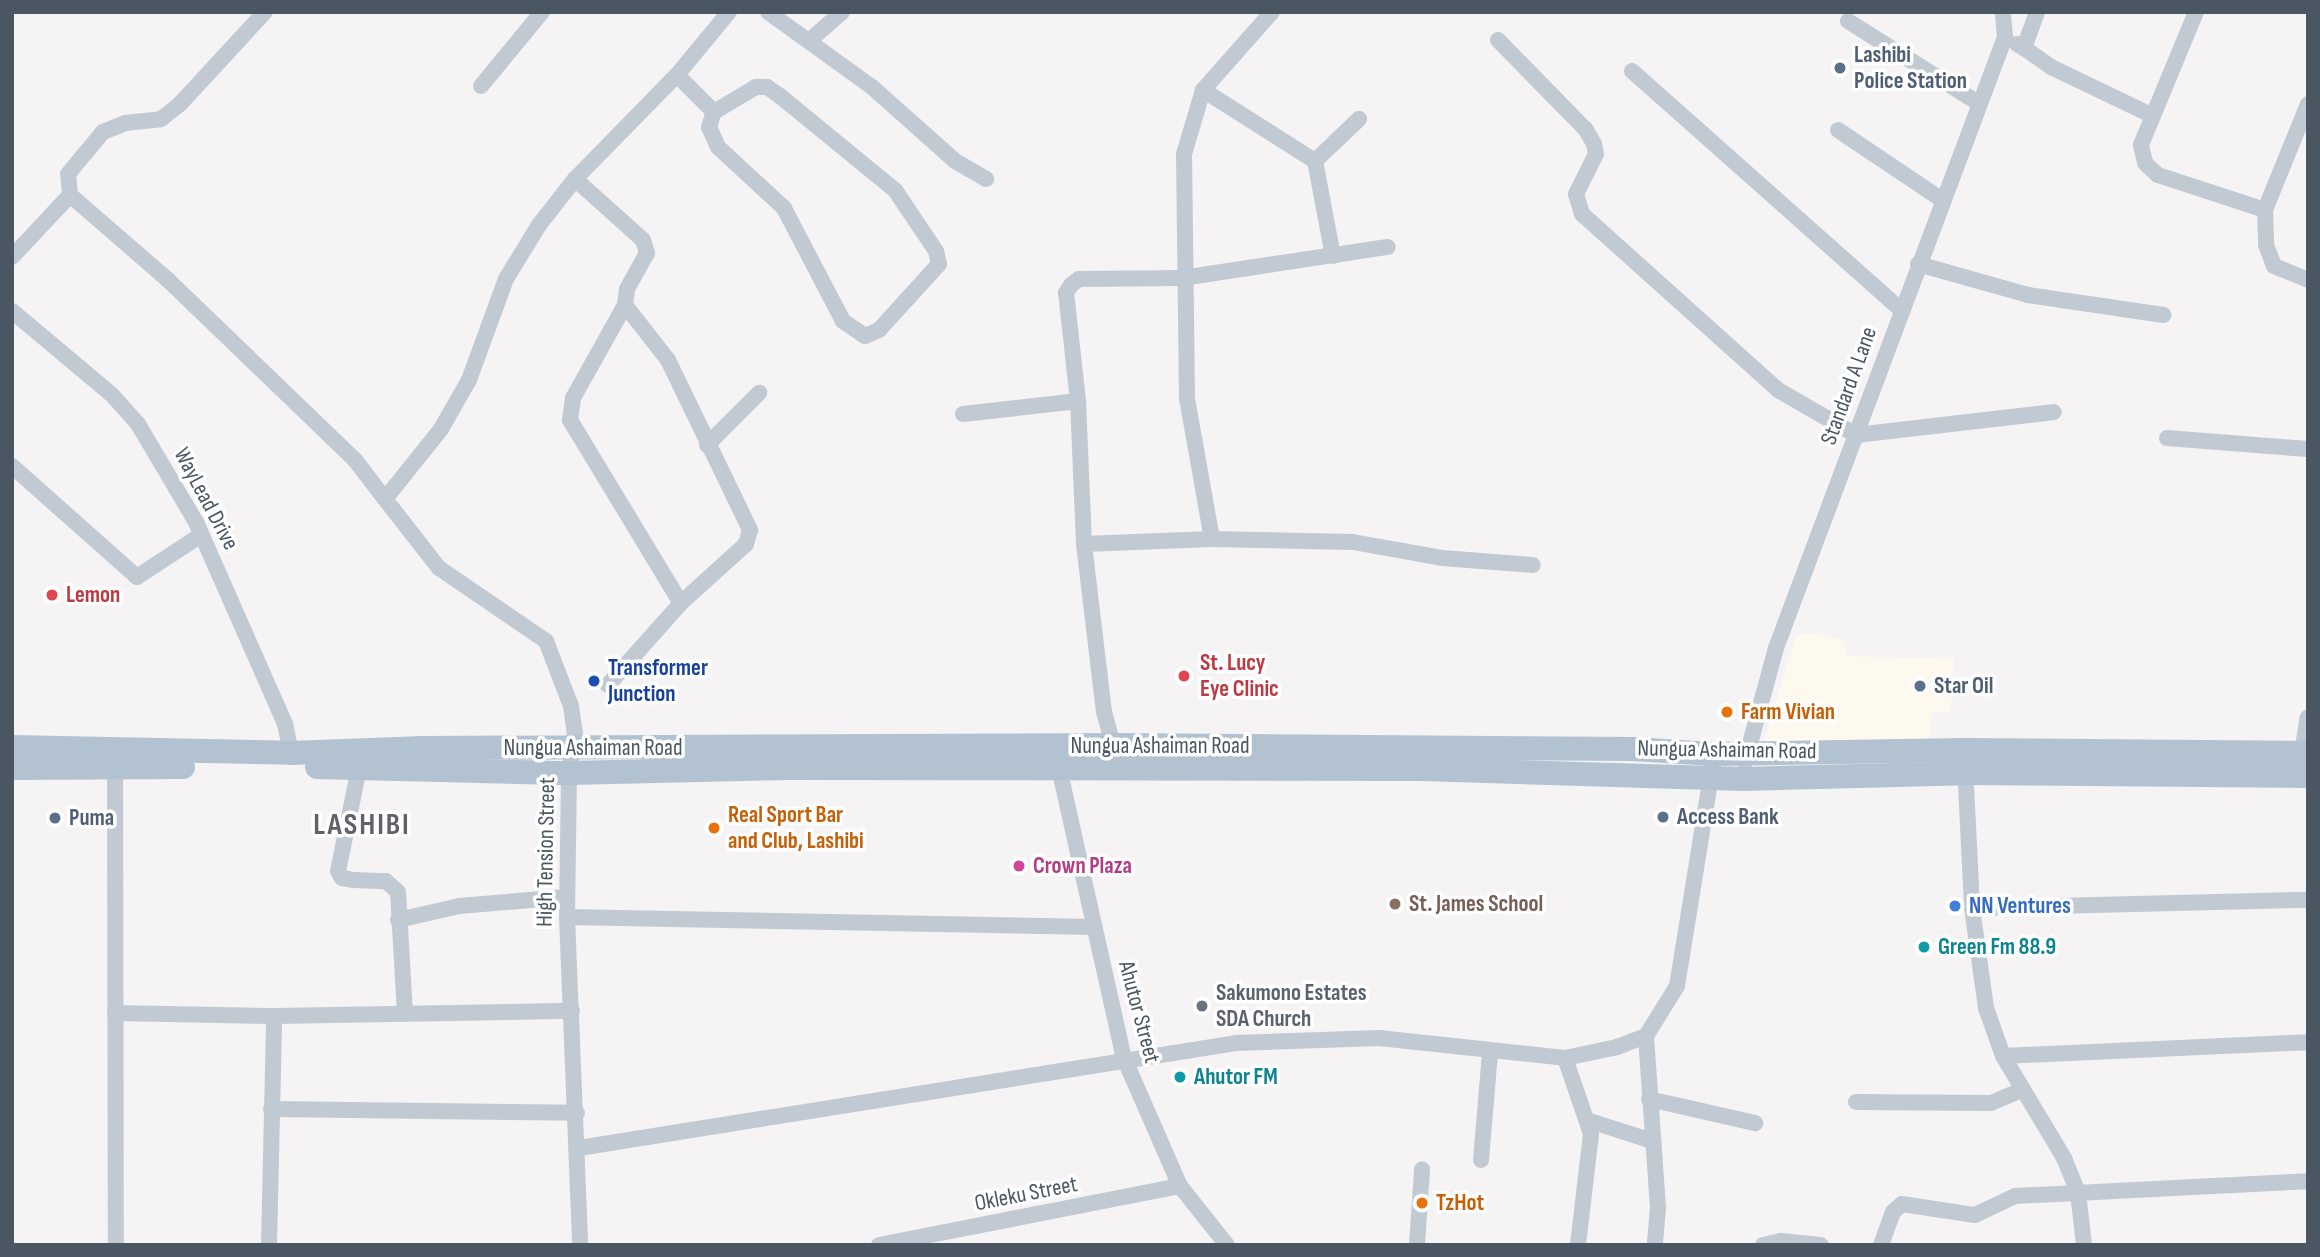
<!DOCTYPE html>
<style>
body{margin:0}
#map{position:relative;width:2320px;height:1257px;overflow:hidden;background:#f5f3f3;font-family:"Sofia Sans Condensed",sans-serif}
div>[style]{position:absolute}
.commercial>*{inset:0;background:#fdf9ef}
.street>*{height:16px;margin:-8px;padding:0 8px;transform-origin:8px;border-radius:8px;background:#c1cad2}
.primary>*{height:24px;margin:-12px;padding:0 12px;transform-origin:12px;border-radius:12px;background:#b3c2d1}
.dots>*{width:19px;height:19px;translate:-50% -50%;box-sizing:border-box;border:4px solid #fff;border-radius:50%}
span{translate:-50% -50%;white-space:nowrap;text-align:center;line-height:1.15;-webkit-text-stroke:7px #fff;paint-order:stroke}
.service-label{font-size:23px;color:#4e5e75;font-weight:700}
.left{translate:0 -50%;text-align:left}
.street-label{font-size:23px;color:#4a5661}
.health-label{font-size:23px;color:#be3a42;font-weight:700}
.transit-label{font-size:23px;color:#164399;font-weight:700}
.food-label{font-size:23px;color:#c56008;font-weight:700}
.hotel-label{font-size:23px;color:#b23c85;font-weight:700}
.education-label{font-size:23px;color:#785e54;font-weight:700}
.shop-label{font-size:23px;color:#366cbe;font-weight:700}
.culture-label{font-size:23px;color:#0d838f;font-weight:700}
.worship-label{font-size:23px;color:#5b616d;font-weight:700}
.district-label{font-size:30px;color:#5f6368;font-weight:700;letter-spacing:2px}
.frame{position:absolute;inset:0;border:14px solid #4a5661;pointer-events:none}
</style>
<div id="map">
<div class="commercial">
<div style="clip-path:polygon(1816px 634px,1844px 640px,1845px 656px,1954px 659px,1951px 711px,1933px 713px,1928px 747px,1763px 746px,1796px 635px)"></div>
</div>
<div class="street">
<div style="left:768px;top:12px;width:128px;rotate:35.8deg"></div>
<div style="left:872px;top:87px;width:111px;rotate:41.7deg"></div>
<div style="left:955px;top:161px;width:36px;rotate:30deg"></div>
<div style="left:2196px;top:12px;width:144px;rotate:112.5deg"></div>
<div style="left:2141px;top:145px;width:18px;rotate:77deg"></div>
<div style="left:2145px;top:163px;width:18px;rotate:43deg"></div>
<div style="left:2158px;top:175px;width:113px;rotate:18.1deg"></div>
<div style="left:1848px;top:21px;width:154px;rotate:32.2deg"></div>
<div style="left:1498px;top:40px;width:126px;rotate:45.6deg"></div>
<div style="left:1586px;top:130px;width:16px;rotate:60deg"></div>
<div style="left:1594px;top:144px;width:10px;rotate:79deg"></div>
<div style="left:1596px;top:154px;width:45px;rotate:116.6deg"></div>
<div style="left:1576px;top:194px;width:21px;rotate:73deg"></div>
<div style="left:1582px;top:214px;width:263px;rotate:41.9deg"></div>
<div style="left:1778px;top:390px;width:90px;rotate:30deg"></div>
<div style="left:1856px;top:435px;width:199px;rotate:-6.6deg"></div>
<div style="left:809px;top:41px;width:44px;rotate:-41.3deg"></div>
<div style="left:2017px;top:44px;width:8px;rotate:30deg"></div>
<div style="left:2024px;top:48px;width:38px;rotate:-70deg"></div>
<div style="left:2024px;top:48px;width:35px;rotate:35deg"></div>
<div style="left:2053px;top:68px;width:109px;rotate:25.6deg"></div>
<div style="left:1632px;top:71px;width:360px;rotate:41.6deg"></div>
<div style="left:677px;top:75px;width:52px;rotate:45deg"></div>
<div style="left:481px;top:86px;width:96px;rotate:-50.5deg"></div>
<div style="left:756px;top:87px;width:11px"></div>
<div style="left:767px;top:87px;width:16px;rotate:35deg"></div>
<div style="left:780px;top:96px;width:149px;rotate:39.3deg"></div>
<div style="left:895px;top:190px;width:73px;rotate:56.1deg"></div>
<div style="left:936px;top:251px;width:13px;rotate:77deg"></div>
<div style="left:939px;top:264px;width:89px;rotate:132.3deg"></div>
<div style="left:879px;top:330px;width:15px;rotate:157deg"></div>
<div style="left:865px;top:336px;width:27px;rotate:-146deg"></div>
<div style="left:843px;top:321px;width:127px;rotate:-117.6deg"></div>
<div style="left:784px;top:208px;width:90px;rotate:-137.3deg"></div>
<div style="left:718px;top:147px;width:22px;rotate:-114deg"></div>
<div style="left:709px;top:127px;width:16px;rotate:-72deg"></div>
<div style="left:714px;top:112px;width:49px;rotate:-30.8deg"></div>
<div style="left:1203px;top:90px;width:133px;rotate:32.4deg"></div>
<div style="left:2308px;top:104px;width:114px;rotate:112.1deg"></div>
<div style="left:2265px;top:210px;width:35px;rotate:88deg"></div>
<div style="left:2266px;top:245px;width:22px;rotate:69deg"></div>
<div style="left:2274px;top:266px;width:37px;rotate:22deg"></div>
<div style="left:1838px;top:130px;width:125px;rotate:33.9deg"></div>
<div style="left:575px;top:179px;width:91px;rotate:41.9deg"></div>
<div style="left:643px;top:240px;width:14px;rotate:73deg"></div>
<div style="left:647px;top:253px;width:41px;rotate:119.1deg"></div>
<div style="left:627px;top:289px;width:16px;rotate:97deg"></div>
<div style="left:625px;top:305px;width:70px;rotate:52deg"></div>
<div style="left:668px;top:360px;width:189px;rotate:64.2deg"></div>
<div style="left:750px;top:530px;width:15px;rotate:106deg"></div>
<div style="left:746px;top:544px;width:88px;rotate:137.8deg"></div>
<div style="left:681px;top:603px;width:110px;rotate:131.7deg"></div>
<div style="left:70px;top:195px;width:21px;rotate:-95deg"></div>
<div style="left:68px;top:174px;width:55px;rotate:-50.2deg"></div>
<div style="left:103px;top:132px;width:24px;rotate:-22deg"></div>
<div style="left:125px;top:123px;width:36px;rotate:-6deg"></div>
<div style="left:161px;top:119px;width:24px;rotate:-38deg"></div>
<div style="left:180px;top:104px;width:125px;rotate:-47.3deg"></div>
<div style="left:1333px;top:256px;width:97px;rotate:-100.7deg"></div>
<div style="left:1315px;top:161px;width:61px;rotate:-43.7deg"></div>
<div style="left:12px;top:257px;width:85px;rotate:-46.9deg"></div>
<div style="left:70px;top:195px;width:130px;rotate:40.9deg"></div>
<div style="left:168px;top:280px;width:260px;rotate:43.9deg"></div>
<div style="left:355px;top:460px;width:49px;rotate:52.4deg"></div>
<div style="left:385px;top:499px;width:90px;rotate:-51.3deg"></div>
<div style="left:441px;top:429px;width:56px;rotate:-60.3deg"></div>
<div style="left:469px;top:380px;width:108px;rotate:-69.9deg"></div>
<div style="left:506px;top:279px;width:63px;rotate:-58.6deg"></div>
<div style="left:539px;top:225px;width:58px;rotate:-52deg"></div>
<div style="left:575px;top:179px;width:146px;rotate:-45.6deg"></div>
<div style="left:677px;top:75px;width:82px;rotate:-50.5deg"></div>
<div style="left:1918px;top:264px;width:114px;rotate:15.7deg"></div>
<div style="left:2028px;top:295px;width:137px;rotate:8.4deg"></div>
<div style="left:625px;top:305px;width:107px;rotate:119.2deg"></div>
<div style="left:573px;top:398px;width:22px;rotate:98deg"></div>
<div style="left:570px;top:420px;width:214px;rotate:58.8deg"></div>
<div style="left:12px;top:311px;width:131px;rotate:40deg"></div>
<div style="left:112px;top:395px;width:39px;rotate:48deg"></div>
<div style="left:138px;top:424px;width:114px;rotate:59.4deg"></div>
<div style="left:196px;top:522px;width:221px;rotate:66.2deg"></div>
<div style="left:285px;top:724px;width:30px;rotate:78deg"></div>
<div style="left:963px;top:414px;width:116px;rotate:-6.4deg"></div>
<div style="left:2167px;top:438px;width:141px;rotate:4.5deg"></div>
<div style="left:707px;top:445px;width:74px;rotate:-45deg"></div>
<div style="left:12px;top:466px;width:167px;rotate:41.6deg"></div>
<div style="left:137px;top:577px;width:77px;rotate:-33.3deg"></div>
<div style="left:385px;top:499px;width:88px;rotate:52deg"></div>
<div style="left:439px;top:568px;width:130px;rotate:34.3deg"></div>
<div style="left:546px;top:641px;width:70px;rotate:69deg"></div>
<div style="left:571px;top:706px;width:27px;rotate:82deg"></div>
<div style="left:575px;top:733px;width:40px;rotate:98.5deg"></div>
<div style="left:569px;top:773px;width:144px;rotate:90.8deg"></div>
<div style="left:567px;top:917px;width:328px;rotate:87.7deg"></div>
<div style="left:1212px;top:539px;width:141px;rotate:1.2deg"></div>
<div style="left:1353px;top:542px;width:90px;rotate:10.2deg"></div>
<div style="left:1442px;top:558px;width:91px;rotate:4.4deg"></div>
<div style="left:1084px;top:544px;width:143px;rotate:-92.4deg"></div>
<div style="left:1078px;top:401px;width:109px;rotate:-96.3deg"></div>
<div style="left:1066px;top:293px;width:9px;rotate:-58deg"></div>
<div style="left:1071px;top:285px;width:10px;rotate:-37deg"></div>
<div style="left:1079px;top:279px;width:103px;rotate:-0.6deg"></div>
<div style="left:1182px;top:278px;width:208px;rotate:-8.6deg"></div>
<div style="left:1113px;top:745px;width:34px;rotate:-105deg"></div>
<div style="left:1104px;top:712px;width:169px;rotate:-96.8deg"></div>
<div style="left:1084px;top:544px;width:128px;rotate:-2.2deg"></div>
<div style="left:1212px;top:539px;width:143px;rotate:-100.1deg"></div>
<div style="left:1187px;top:398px;width:244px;rotate:-90.7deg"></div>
<div style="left:1184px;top:154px;width:67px;rotate:-73.5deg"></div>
<div style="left:1203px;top:90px;width:104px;rotate:-48.5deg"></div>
<div style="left:2302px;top:753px;width:36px;rotate:-81deg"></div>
<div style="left:115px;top:761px;width:484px;rotate:89.9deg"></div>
<div style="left:1745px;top:762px;width:118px;rotate:-74.8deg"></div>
<div style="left:1776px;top:648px;width:653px;rotate:-69.45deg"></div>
<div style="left:2005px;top:37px;width:25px;rotate:-95deg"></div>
<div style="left:1965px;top:764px;width:144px;rotate:87.2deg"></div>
<div style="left:1972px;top:908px;width:101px;rotate:82deg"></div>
<div style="left:1986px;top:1008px;width:51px;rotate:70.5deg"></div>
<div style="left:2003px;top:1056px;width:119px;rotate:59.1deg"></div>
<div style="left:2064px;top:1158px;width:38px;rotate:68deg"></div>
<div style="left:2078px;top:1193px;width:52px;rotate:83.4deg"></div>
<div style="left:359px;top:768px;width:105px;rotate:101.5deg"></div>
<div style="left:338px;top:871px;width:8px;rotate:60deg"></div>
<div style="left:342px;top:878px;width:11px;rotate:10deg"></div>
<div style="left:353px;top:880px;width:33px;rotate:2deg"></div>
<div style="left:386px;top:881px;width:16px;rotate:43deg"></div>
<div style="left:398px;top:892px;width:122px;rotate:86.7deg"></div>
<div style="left:1059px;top:768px;width:297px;rotate:77.4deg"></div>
<div style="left:1124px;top:1058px;width:140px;rotate:66.4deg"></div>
<div style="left:1180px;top:1186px;width:75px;rotate:51.5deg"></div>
<div style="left:1972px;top:908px;width:336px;rotate:-1.4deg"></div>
<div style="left:567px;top:917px;width:528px;rotate:1.09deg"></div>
<div style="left:398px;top:920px;width:63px;rotate:-12.9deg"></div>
<div style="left:459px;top:906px;width:108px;rotate:-4.8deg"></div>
<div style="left:115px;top:1013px;width:159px;rotate:1.1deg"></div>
<div style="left:274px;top:1016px;width:298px;rotate:-1deg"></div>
<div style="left:1646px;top:1036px;width:172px;rotate:86deg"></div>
<div style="left:1658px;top:1208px;width:37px;rotate:95deg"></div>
<div style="left:2003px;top:1056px;width:305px;rotate:-2.6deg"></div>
<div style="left:1565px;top:1058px;width:80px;rotate:71.1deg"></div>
<div style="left:1591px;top:1134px;width:112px;rotate:96.7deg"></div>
<div style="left:1649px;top:1099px;width:109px;rotate:12.8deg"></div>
<div style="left:1856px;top:1102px;width:135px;rotate:0.4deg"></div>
<div style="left:1991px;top:1103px;width:33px;rotate:-23deg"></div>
<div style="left:271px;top:1109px;width:306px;rotate:0.7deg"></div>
<div style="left:1590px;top:1121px;width:65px;rotate:17.9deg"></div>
<div style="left:579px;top:1148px;width:665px;rotate:-9.08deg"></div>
<div style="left:1236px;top:1043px;width:143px;rotate:-2deg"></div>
<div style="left:1379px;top:1038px;width:187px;rotate:6.1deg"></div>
<div style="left:1565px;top:1058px;width:53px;rotate:-11.9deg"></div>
<div style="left:1617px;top:1047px;width:31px;rotate:-21deg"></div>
<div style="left:1646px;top:1036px;width:59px;rotate:-58.2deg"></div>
<div style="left:1677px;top:986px;width:219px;rotate:-80.8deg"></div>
<div style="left:1481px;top:1160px;width:107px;rotate:-85.2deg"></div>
<div style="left:269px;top:1245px;width:229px;rotate:-88.7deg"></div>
<div style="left:879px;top:1245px;width:307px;rotate:-11.1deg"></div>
<div style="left:1417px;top:1245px;width:76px;rotate:-86.2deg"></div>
<div style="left:1763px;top:1245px;width:18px;rotate:-13deg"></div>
<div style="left:1781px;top:1241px;width:40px;rotate:5.7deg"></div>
<div style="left:1881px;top:1245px;width:35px;rotate:-70deg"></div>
<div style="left:1893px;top:1212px;width:12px;rotate:-42deg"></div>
<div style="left:1902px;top:1204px;width:74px;rotate:8.6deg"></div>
<div style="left:1975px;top:1215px;width:44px;rotate:-25.4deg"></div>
<div style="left:2015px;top:1196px;width:293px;rotate:-2.9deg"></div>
</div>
<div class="primary">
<div style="left:12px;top:747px;width:279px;rotate:1.2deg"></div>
<div style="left:291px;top:753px;width:132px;rotate:-2.2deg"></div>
<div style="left:423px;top:748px;width:690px;rotate:-0.25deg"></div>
<div style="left:1113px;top:745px;width:520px;rotate:0.44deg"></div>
<div style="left:1633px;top:749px;width:80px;rotate:3.6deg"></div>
<div style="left:1713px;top:754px;width:252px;rotate:-0.9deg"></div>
<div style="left:1965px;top:750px;width:343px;rotate:0.5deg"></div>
<div style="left:317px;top:767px;width:252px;rotate:1.4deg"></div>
<div style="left:569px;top:773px;width:213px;rotate:-1.3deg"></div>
<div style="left:782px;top:768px;width:640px;rotate:0.09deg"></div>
<div style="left:1422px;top:769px;width:322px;rotate:1.8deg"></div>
<div style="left:1744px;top:779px;width:222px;rotate:-1.5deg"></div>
<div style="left:1966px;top:773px;width:342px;rotate:0.5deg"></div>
<div style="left:12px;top:768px;width:171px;rotate:-0.3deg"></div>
</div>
<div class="dots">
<div style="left:1840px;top:68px;background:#5c6f8a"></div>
<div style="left:52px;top:595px;background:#e0444e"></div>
<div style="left:1184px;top:676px;background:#e0444e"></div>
<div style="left:594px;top:681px;background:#1a4fb4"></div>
<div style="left:1920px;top:686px;background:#5c6f8a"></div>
<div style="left:1727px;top:712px;background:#e8710a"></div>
<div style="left:1663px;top:817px;background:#5c6f8a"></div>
<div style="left:55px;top:818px;background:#5c6f8a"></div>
<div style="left:714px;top:828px;background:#e8710a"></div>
<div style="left:1019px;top:866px;background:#d1479c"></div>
<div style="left:1395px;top:904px;background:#8d6e63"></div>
<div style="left:1955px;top:906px;background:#3f7fe0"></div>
<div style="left:1924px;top:947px;background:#0f9aa8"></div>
<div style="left:1202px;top:1006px;background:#6b7280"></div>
<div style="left:1180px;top:1077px;background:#0f9aa8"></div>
<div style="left:1422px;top:1203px;background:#e8710a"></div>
</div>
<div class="service-label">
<span class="left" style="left:1854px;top:68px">Lashibi<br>Police Station</span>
<span class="left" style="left:1934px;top:686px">Star Oil</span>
<span class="left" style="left:1677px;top:817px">Access Bank</span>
<span class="left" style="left:69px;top:818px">Puma</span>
</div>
<div class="street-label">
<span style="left:1849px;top:386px;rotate:-70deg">Standard A Lane</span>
<span style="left:206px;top:499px;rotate:62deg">WayLead Drive</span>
<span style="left:1160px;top:746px">Nungua Ashaiman Road</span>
<span style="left:593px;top:748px">Nungua Ashaiman Road</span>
<span style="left:1727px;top:750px;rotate:1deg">Nungua Ashaiman Road</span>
<span style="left:546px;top:852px;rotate:-89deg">High Tension Street</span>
<span style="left:1139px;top:1012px;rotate:75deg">Ahutor Street</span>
<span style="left:1026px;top:1194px;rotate:-11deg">Okleku Street</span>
</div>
<div class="health-label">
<span class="left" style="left:66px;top:595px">Lemon</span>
<span class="left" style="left:1200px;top:676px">St. Lucy<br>Eye Clinic</span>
</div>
<div class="transit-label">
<span class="left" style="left:608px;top:681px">Transformer<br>Junction</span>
</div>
<div class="food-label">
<span class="left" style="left:1741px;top:712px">Farm Vivian</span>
<span class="left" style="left:728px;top:828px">Real Sport Bar<br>and Club, Lashibi</span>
<span class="left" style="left:1436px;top:1203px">TzHot</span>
</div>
<div class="hotel-label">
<span class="left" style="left:1033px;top:866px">Crown Plaza</span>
</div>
<div class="education-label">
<span class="left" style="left:1409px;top:904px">St. James School</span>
</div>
<div class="shop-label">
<span class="left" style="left:1969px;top:906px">NN Ventures</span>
</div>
<div class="culture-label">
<span class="left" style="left:1938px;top:947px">Green Fm 88.9</span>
<span class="left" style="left:1194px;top:1077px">Ahutor FM</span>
</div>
<div class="worship-label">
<span class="left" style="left:1216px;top:1006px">Sakumono Estates<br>SDA Church</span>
</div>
<div class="district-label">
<span style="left:362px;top:825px">LASHIBI</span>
</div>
<div class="frame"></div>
</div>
